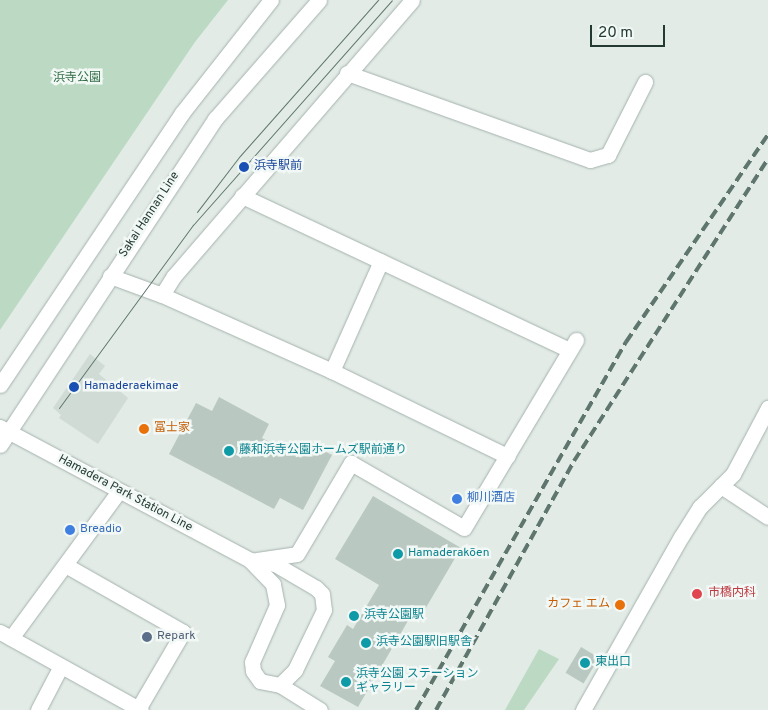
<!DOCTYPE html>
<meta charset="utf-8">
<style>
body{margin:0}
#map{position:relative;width:768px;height:710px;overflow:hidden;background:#e2ebe6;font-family:Overpass,"Noto Sans JP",sans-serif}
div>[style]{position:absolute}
.built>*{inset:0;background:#d0dbd5}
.green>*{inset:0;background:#bcdac3}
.building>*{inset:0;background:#bac8c2;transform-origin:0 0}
.roads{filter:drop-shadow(0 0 1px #a5b2ad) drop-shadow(0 0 1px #a5b2ad)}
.minor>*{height:15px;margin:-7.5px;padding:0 7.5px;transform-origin:7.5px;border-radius:7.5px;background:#fff}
.secondary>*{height:15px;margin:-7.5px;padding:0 7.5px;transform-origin:7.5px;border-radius:7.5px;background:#fff}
.tram>*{height:1px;margin:-0.5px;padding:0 0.5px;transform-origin:0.5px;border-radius:0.5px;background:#5e766e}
.rail>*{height:4px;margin-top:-2px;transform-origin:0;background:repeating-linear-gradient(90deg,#5e766e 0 10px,transparent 0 15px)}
.dots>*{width:14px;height:14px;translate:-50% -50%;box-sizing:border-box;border:2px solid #f2f8f5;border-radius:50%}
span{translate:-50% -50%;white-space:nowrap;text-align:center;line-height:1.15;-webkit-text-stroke:5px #f2f8f5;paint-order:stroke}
.park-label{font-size:12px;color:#316e46}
.transit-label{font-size:12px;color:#164399}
.left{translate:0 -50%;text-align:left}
.street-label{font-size:12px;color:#233a33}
.food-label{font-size:12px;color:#c56008}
.right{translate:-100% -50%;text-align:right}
.culture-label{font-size:12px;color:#0d838f}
.shop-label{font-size:12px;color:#366cbe}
.health-label{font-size:12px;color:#be3a42}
.service-label{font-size:12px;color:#4e5e75}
.scale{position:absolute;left:590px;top:25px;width:75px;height:22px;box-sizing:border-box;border:2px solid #233a33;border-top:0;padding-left:6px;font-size:15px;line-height:18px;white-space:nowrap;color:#233a33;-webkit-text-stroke:4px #f2f8f5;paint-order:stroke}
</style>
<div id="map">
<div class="built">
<div style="clip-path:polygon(90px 354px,105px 366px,99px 374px,128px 398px,98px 444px,59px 418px,61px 415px,53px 408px)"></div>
</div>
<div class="green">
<div style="clip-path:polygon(0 0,228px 0,195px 42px,0 330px)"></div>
<div style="clip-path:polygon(539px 649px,559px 659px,524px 710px,505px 710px)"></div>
</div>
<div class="building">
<div style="clip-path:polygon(219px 397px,269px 424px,262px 438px,301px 458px,309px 443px,332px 455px,303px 510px,280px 498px,274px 509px,169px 454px,196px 403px,212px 411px)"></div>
<div style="clip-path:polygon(373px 496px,461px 548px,424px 611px,416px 607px,358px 707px,320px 686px,335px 661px,328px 657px,347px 625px,353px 629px,379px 585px,335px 559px)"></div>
<div style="left:581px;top:647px;width:21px;height:30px;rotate:31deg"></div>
</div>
<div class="roads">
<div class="minor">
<div style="left:347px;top:73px;width:258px;rotate:19.7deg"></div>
<div style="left:590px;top:160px;width:19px;rotate:-16deg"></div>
<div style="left:608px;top:155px;width:82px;rotate:-63.1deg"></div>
<div style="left:242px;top:196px;width:362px;rotate:25.2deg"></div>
<div style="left:110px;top:276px;width:55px;rotate:20.1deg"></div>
<div style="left:162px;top:295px;width:186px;rotate:24.1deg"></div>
<div style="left:332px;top:371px;width:195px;rotate:25.9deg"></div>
<div style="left:162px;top:295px;width:22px;rotate:-58deg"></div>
<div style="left:174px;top:276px;width:364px;rotate:-49.2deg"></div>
<div style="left:332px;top:371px;width:120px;rotate:-66deg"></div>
<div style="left:721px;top:486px;width:56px;rotate:33.4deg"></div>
<div style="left:257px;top:560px;width:40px;rotate:-8.5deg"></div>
<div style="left:297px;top:554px;width:106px;rotate:-59.3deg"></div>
<div style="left:351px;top:463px;width:130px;rotate:29.9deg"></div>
<div style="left:464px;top:528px;width:219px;rotate:-59.2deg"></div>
<div style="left:67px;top:566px;width:133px;rotate:29.6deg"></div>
<div style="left:183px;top:632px;width:89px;rotate:120.3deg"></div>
<div style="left:0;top:632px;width:161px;rotate:29deg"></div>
<div style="left:11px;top:638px;width:182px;rotate:-53.7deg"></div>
<div style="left:280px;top:685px;width:47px;rotate:32deg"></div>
<div style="left:38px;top:710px;width:47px;rotate:-62.4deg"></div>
<div style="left:583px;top:710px;width:199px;rotate:-60.5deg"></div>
<div style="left:681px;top:537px;width:36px;rotate:-58deg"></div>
<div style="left:700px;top:507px;width:47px;rotate:-45deg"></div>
<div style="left:733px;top:474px;width:75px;rotate:-62.1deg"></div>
</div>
<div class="secondary">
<div style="left:0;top:385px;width:327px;rotate:-56.2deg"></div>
<div style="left:182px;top:113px;width:144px;rotate:-51.8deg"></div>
<div style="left:0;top:427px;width:283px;rotate:28deg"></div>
<div style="left:250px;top:560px;width:25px;rotate:9deg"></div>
<div style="left:275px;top:564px;width:48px;rotate:30.3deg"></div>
<div style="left:316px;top:588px;width:8px;rotate:45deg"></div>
<div style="left:322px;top:594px;width:16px;rotate:83deg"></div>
<div style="left:324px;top:610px;width:67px;rotate:115.8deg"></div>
<div style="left:295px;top:670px;width:21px;rotate:135deg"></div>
<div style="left:280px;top:685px;width:20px;rotate:-169deg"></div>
<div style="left:260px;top:681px;width:12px;rotate:-125deg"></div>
<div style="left:253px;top:671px;width:9px;rotate:-96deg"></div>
<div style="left:252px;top:662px;width:62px;rotate:-66.3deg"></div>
<div style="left:277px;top:605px;width:21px;rotate:-101deg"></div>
<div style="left:273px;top:584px;width:33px;rotate:-134deg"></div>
<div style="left:0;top:445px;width:391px;rotate:-56.6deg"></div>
<div style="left:215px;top:119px;width:158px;rotate:-48.8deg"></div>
</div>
</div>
<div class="tram">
<div style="left:197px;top:212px;width:69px;rotate:-52.6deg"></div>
<div style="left:239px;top:157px;width:210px;rotate:-48.5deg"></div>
<div style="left:59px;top:408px;width:227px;rotate:-53.8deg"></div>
<div style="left:193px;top:225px;width:300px;rotate:-48.5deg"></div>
</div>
<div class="rail">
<div style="left:416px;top:710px;width:424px;rotate:-60.3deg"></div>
<div style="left:626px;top:342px;width:251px;rotate:-55.6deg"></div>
<div style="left:436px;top:710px;width:285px;rotate:-61deg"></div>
<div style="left:574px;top:461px;width:359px;rotate:-57.3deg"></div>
</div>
<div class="dots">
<div style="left:244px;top:167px;background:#1a4fb4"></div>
<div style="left:74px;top:387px;background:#1a4fb4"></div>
<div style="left:144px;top:429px;background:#e8710a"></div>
<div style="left:229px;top:451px;background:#0f9aa8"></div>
<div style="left:457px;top:499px;background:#3f7fe0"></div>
<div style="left:70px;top:530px;background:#3f7fe0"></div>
<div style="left:398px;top:554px;background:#0f9aa8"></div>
<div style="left:697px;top:594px;background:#e0444e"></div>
<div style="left:620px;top:605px;background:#e8710a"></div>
<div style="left:354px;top:616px;background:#0f9aa8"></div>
<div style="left:147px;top:637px;background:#5c6f8a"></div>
<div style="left:366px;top:643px;background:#0f9aa8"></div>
<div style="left:585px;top:663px;background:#0f9aa8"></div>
<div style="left:346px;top:682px;background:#0f9aa8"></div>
</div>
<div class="park-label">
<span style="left:77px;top:79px">浜寺公園</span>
</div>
<div class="transit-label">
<span class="left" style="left:254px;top:167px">浜寺駅前</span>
<span class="left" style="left:84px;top:387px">Hamaderaekimae</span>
</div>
<div class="street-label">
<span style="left:150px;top:215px;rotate:-57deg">Sakai Hannan Line</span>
<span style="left:125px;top:494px;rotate:28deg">Hamadera Park Station Line</span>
</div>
<div class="food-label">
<span class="left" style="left:154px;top:429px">冨士家</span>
<span class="right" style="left:610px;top:605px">カフェ エム</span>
</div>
<div class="culture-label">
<span class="left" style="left:239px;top:451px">藤和浜寺公園ホームズ駅前通り</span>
<span class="left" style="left:408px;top:554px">Hamaderakōen</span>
<span class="left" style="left:364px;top:616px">浜寺公園駅</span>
<span class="left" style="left:376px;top:643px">浜寺公園駅旧駅舎</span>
<span class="left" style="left:595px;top:663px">東出口</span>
<span class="left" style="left:356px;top:682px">浜寺公園 ステーション<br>ギャラリー</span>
</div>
<div class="shop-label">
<span class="left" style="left:467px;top:499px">柳川酒店</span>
<span class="left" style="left:80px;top:530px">Breadio</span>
</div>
<div class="health-label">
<span class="left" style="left:708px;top:594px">市橋内科</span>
</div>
<div class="service-label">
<span class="left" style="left:157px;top:637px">Repark</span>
</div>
<div class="scale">20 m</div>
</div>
